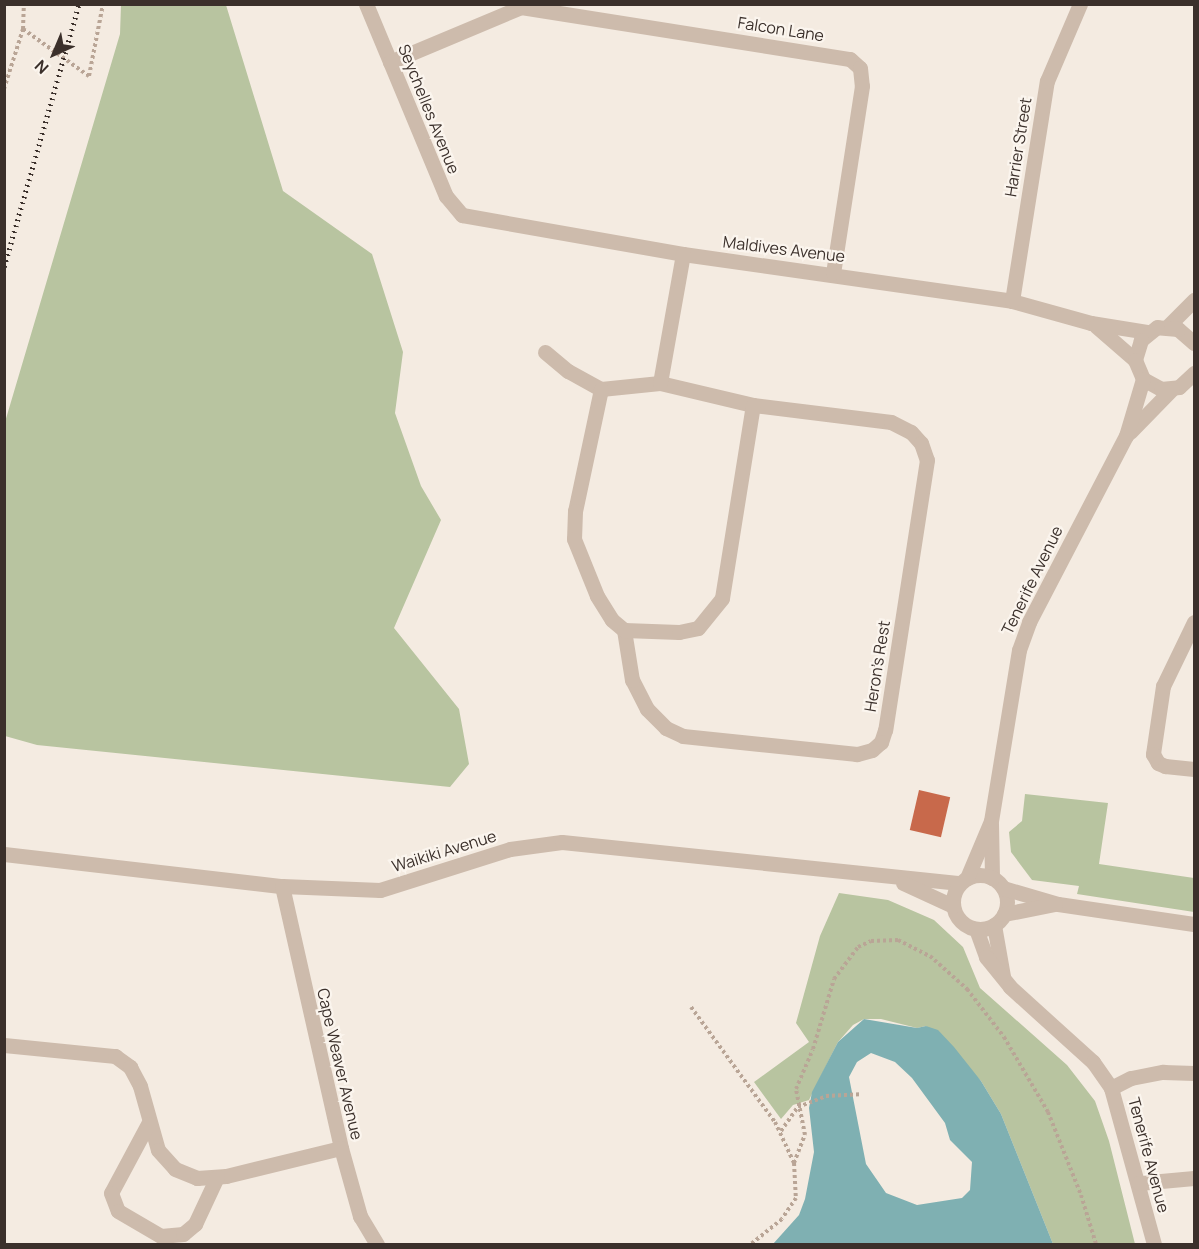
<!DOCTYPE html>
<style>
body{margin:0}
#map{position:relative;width:1199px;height:1249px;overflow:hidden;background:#f4ebe1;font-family:Manrope,sans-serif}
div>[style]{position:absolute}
.green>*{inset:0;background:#b8c4a0}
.water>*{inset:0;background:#7fb0b2}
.building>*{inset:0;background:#c8694b;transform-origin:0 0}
.path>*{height:4px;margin-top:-2px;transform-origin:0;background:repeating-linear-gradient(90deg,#b9a596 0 3px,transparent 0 6px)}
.minor>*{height:15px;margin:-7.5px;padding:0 7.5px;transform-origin:7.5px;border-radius:7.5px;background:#cdbbac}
.minor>.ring{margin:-7.5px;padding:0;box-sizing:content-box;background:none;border:15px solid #cdbbac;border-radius:50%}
.rail>*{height:4.5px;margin-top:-2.25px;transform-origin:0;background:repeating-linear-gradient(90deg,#3b302b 0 1.5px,transparent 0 6px)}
span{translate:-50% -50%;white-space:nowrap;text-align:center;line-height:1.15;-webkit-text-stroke:4.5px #fbf5ee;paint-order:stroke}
.street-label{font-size:16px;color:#3b302b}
.frame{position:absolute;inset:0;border:6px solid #3b302b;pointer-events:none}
.north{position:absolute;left:24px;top:24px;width:60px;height:60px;-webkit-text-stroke:4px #fbf5ee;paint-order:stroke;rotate:224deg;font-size:16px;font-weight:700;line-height:24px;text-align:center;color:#3b302b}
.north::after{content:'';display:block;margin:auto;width:21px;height:27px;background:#3b302b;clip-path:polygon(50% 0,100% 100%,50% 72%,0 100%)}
</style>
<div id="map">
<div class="green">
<div style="clip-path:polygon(121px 5px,226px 5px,283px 191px,372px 254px,403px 352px,395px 413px,421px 486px,441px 520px,394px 628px,459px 709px,469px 764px,450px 787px,37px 745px,5px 736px,5px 422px,120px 34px)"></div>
<div style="clip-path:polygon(1025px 794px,1108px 803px,1099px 864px,1194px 878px,1194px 912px,1077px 894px,1079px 886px,1032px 880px,1011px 852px,1009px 832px,1022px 821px)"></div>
<div style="clip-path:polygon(839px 893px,888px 900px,934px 920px,963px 947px,980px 988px,1067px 1065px,1095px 1101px,1109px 1141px,1135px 1244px,1053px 1244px,1001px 1114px,981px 1081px,926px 1026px,917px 1028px,881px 1019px,864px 1019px,853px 1025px,838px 1042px,809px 1100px,793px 1105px,781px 1119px,754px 1082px,809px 1042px,796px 1023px,820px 936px)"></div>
</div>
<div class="water">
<div style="clip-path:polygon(evenodd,864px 1019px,917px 1028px,926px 1026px,938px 1030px,954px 1047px,981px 1081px,1001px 1114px,1053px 1244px,773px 1244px,799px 1215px,805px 1199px,814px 1152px,809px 1108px,812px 1092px,838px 1042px,864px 1019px,871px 1053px,895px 1062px,912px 1078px,945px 1123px,950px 1140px,972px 1162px,970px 1190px,962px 1198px,917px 1205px,886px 1193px,866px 1164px,849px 1077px,857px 1062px,871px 1053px)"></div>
</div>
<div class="building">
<div style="left:919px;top:790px;width:32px;height:41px;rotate:13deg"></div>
</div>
<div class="path">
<div style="left:23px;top:29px;width:81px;rotate:35.5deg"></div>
<div style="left:89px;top:76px;width:73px;rotate:-79deg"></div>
<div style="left:4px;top:89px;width:63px;rotate:-72.4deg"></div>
<div style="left:23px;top:29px;width:25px;rotate:-88deg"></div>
<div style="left:691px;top:1007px;width:142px;rotate:53.9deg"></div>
<div style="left:775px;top:1122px;width:45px;rotate:65.1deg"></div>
<div style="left:794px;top:1163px;width:35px;rotate:87deg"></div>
<div style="left:796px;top:1198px;width:25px;rotate:124deg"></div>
<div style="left:782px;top:1219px;width:40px;rotate:141deg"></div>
<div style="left:781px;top:1131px;width:29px;rotate:-55deg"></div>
<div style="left:798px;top:1107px;width:30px;rotate:-21deg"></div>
<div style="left:826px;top:1096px;width:34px;rotate:-3deg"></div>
<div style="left:794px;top:1163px;width:30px;rotate:-69deg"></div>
<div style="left:805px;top:1135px;width:47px;rotate:-101.1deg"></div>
<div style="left:796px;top:1089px;width:43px;rotate:-67deg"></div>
<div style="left:813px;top:1049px;width:73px;rotate:-73.3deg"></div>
<div style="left:834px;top:979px;width:40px;rotate:-53deg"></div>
<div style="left:858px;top:947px;width:14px;rotate:-25deg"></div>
<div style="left:871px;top:941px;width:27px;rotate:-2deg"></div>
<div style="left:898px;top:940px;width:36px;rotate:27deg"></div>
<div style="left:930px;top:956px;width:50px;rotate:41.7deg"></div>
<div style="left:967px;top:989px;width:61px;rotate:52.4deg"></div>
<div style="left:1004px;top:1037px;width:87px;rotate:59.6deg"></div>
<div style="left:1048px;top:1112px;width:89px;rotate:68.3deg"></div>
<div style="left:1081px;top:1195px;width:51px;rotate:73deg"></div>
</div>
<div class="minor">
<div style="left:366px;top:4px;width:208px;rotate:67.4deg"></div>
<div style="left:446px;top:196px;width:25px;rotate:50deg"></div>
<div style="left:462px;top:215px;width:224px;rotate:10deg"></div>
<div style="left:683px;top:254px;width:332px;rotate:8.1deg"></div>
<div style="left:1012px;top:301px;width:82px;rotate:15.6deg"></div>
<div style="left:1091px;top:323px;width:58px;rotate:9deg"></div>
<div style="left:390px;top:62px;width:142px;rotate:-22.8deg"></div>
<div style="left:521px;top:7px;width:333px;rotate:9deg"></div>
<div style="left:850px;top:59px;width:13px;rotate:42deg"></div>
<div style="left:860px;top:68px;width:18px;rotate:84deg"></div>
<div style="left:862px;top:86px;width:189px;rotate:98.8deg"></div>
<div style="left:1012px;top:301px;width:223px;rotate:-81deg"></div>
<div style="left:1047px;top:81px;width:84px;rotate:-66.8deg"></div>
<div style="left:1096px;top:326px;width:52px;rotate:41.1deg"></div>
<div style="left:1168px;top:326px;width:37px;rotate:-45deg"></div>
<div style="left:1194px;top:343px;width:21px;rotate:-139deg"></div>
<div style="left:1178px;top:329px;width:21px;rotate:-175deg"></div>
<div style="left:1157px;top:327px;width:21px;rotate:141deg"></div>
<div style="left:1141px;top:340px;width:21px;rotate:107deg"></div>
<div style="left:1135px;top:360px;width:21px;rotate:67deg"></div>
<div style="left:1143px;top:379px;width:21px;rotate:29deg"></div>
<div style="left:1161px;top:389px;width:18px;rotate:-6deg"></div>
<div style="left:1179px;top:387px;width:21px;rotate:-43deg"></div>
<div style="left:545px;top:352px;width:30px;rotate:40deg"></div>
<div style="left:568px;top:371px;width:38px;rotate:29deg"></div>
<div style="left:601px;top:389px;width:59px;rotate:-5.8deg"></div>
<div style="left:660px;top:383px;width:96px;rotate:13.3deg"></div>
<div style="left:753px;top:405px;width:139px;rotate:7deg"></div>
<div style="left:891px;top:422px;width:22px;rotate:27deg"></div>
<div style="left:911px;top:432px;width:15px;rotate:48deg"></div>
<div style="left:921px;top:443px;width:18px;rotate:71deg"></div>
<div style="left:927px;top:460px;width:273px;rotate:98.8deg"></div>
<div style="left:885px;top:730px;width:13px;rotate:108deg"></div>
<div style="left:881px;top:742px;width:12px;rotate:138deg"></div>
<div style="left:872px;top:750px;width:16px;rotate:165deg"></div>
<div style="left:857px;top:754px;width:175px;rotate:-174.1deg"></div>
<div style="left:683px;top:736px;width:19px;rotate:-155deg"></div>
<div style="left:666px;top:728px;width:27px;rotate:-135deg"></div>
<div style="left:647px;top:709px;width:33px;rotate:-117deg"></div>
<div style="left:632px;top:680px;width:51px;rotate:-99.1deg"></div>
<div style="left:660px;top:383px;width:131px;rotate:-79.9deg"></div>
<div style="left:601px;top:389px;width:125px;rotate:102deg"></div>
<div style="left:575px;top:511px;width:28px;rotate:92deg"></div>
<div style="left:574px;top:539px;width:61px;rotate:68deg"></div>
<div style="left:597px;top:596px;width:28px;rotate:58deg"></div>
<div style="left:612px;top:620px;width:16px;rotate:40deg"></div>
<div style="left:624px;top:630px;width:55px;rotate:2.1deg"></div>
<div style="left:679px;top:632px;width:19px;rotate:-12deg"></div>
<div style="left:698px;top:628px;width:38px;rotate:-51deg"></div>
<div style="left:722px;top:598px;width:195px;rotate:-80.9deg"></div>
<div style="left:1130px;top:432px;width:60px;rotate:-45.7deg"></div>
<div style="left:1194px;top:622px;width:71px;rotate:115.8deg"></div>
<div style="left:1163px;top:686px;width:69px;rotate:98.4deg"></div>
<div style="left:1153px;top:754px;width:10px;rotate:61deg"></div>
<div style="left:1158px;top:763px;width:8px;rotate:23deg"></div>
<div style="left:1165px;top:766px;width:29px;rotate:6deg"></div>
<div style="left:991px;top:824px;width:54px;rotate:88.9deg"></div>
<div style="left:4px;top:854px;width:280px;rotate:6.6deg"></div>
<div style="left:282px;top:886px;width:98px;rotate:2.3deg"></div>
<div style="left:380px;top:890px;width:136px;rotate:-17.5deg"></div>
<div style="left:510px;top:849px;width:52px;rotate:-7.7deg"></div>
<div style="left:562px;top:842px;width:400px;rotate:5.9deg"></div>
<div class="ring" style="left:953px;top:875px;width:39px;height:39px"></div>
<div style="left:967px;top:878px;width:62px;rotate:-67.2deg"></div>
<div style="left:991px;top:821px;width:173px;rotate:-80.7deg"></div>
<div style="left:1019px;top:650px;width:30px;rotate:-70deg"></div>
<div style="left:1029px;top:622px;width:210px;rotate:-62.5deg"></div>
<div style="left:1126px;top:436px;width:59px;rotate:-73.4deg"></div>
<div style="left:903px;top:883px;width:55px;rotate:24.7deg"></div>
<div style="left:282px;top:886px;width:269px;rotate:77.3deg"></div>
<div style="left:341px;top:1148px;width:71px;rotate:74.4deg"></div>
<div style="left:360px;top:1216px;width:33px;rotate:59deg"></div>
<div style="left:1003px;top:888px;width:57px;rotate:16.2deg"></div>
<div style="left:1058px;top:904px;width:137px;rotate:8.4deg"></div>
<div style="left:1004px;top:914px;width:52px;rotate:-11.1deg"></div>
<div style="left:994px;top:925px;width:52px;rotate:80deg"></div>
<div style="left:976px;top:929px;width:30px;rotate:70deg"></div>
<div style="left:986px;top:957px;width:38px;rotate:51deg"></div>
<div style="left:1010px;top:987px;width:112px;rotate:42.1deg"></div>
<div style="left:1093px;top:1062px;width:32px;rotate:55deg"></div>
<div style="left:1111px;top:1088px;width:162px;rotate:74.6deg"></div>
<div style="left:4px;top:1045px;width:112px;rotate:5.7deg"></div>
<div style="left:115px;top:1056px;width:19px;rotate:36deg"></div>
<div style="left:130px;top:1067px;width:21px;rotate:62deg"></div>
<div style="left:140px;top:1086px;width:66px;rotate:74.3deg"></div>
<div style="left:158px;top:1150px;width:25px;rotate:48deg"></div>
<div style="left:175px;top:1169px;width:24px;rotate:22deg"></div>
<div style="left:197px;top:1178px;width:29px;rotate:-4deg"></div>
<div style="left:226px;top:1176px;width:118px;rotate:-13.7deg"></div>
<div style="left:1111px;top:1088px;width:22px;rotate:-27deg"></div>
<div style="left:1131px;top:1078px;width:33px;rotate:-11deg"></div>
<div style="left:1163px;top:1072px;width:31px;rotate:2deg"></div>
<div style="left:148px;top:1124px;width:78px;rotate:118.2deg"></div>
<div style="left:111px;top:1193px;width:19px;rotate:69deg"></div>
<div style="left:118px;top:1211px;width:50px;rotate:30.2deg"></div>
<div style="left:161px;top:1236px;width:22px;rotate:-5deg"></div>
<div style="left:183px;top:1234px;width:16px;rotate:-40deg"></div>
<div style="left:195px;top:1224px;width:52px;rotate:-64.9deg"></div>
<div style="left:1139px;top:1183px;width:55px;rotate:-5.2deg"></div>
</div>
<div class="rail">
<div style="left:4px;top:267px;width:273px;rotate:-74.1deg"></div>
</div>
<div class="street-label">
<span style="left:781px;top:29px;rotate:9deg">Falcon Lane</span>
<span style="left:429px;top:109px;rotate:68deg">Seychelles Avenue</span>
<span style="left:1018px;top:147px;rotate:-81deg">Harrier Street</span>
<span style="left:784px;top:249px;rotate:7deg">Maldives Avenue</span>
<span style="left:1032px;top:580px;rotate:-64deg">Tenerife Avenue</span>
<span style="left:877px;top:666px;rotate:-81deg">Heron's Rest</span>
<span style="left:444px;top:851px;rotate:-17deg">Waikiki Avenue</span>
<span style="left:340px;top:1064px;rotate:77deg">Cape Weaver Avenue</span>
<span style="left:1149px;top:1155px;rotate:75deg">Tenerife Avenue</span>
</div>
<div class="frame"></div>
<div class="north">N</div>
</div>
